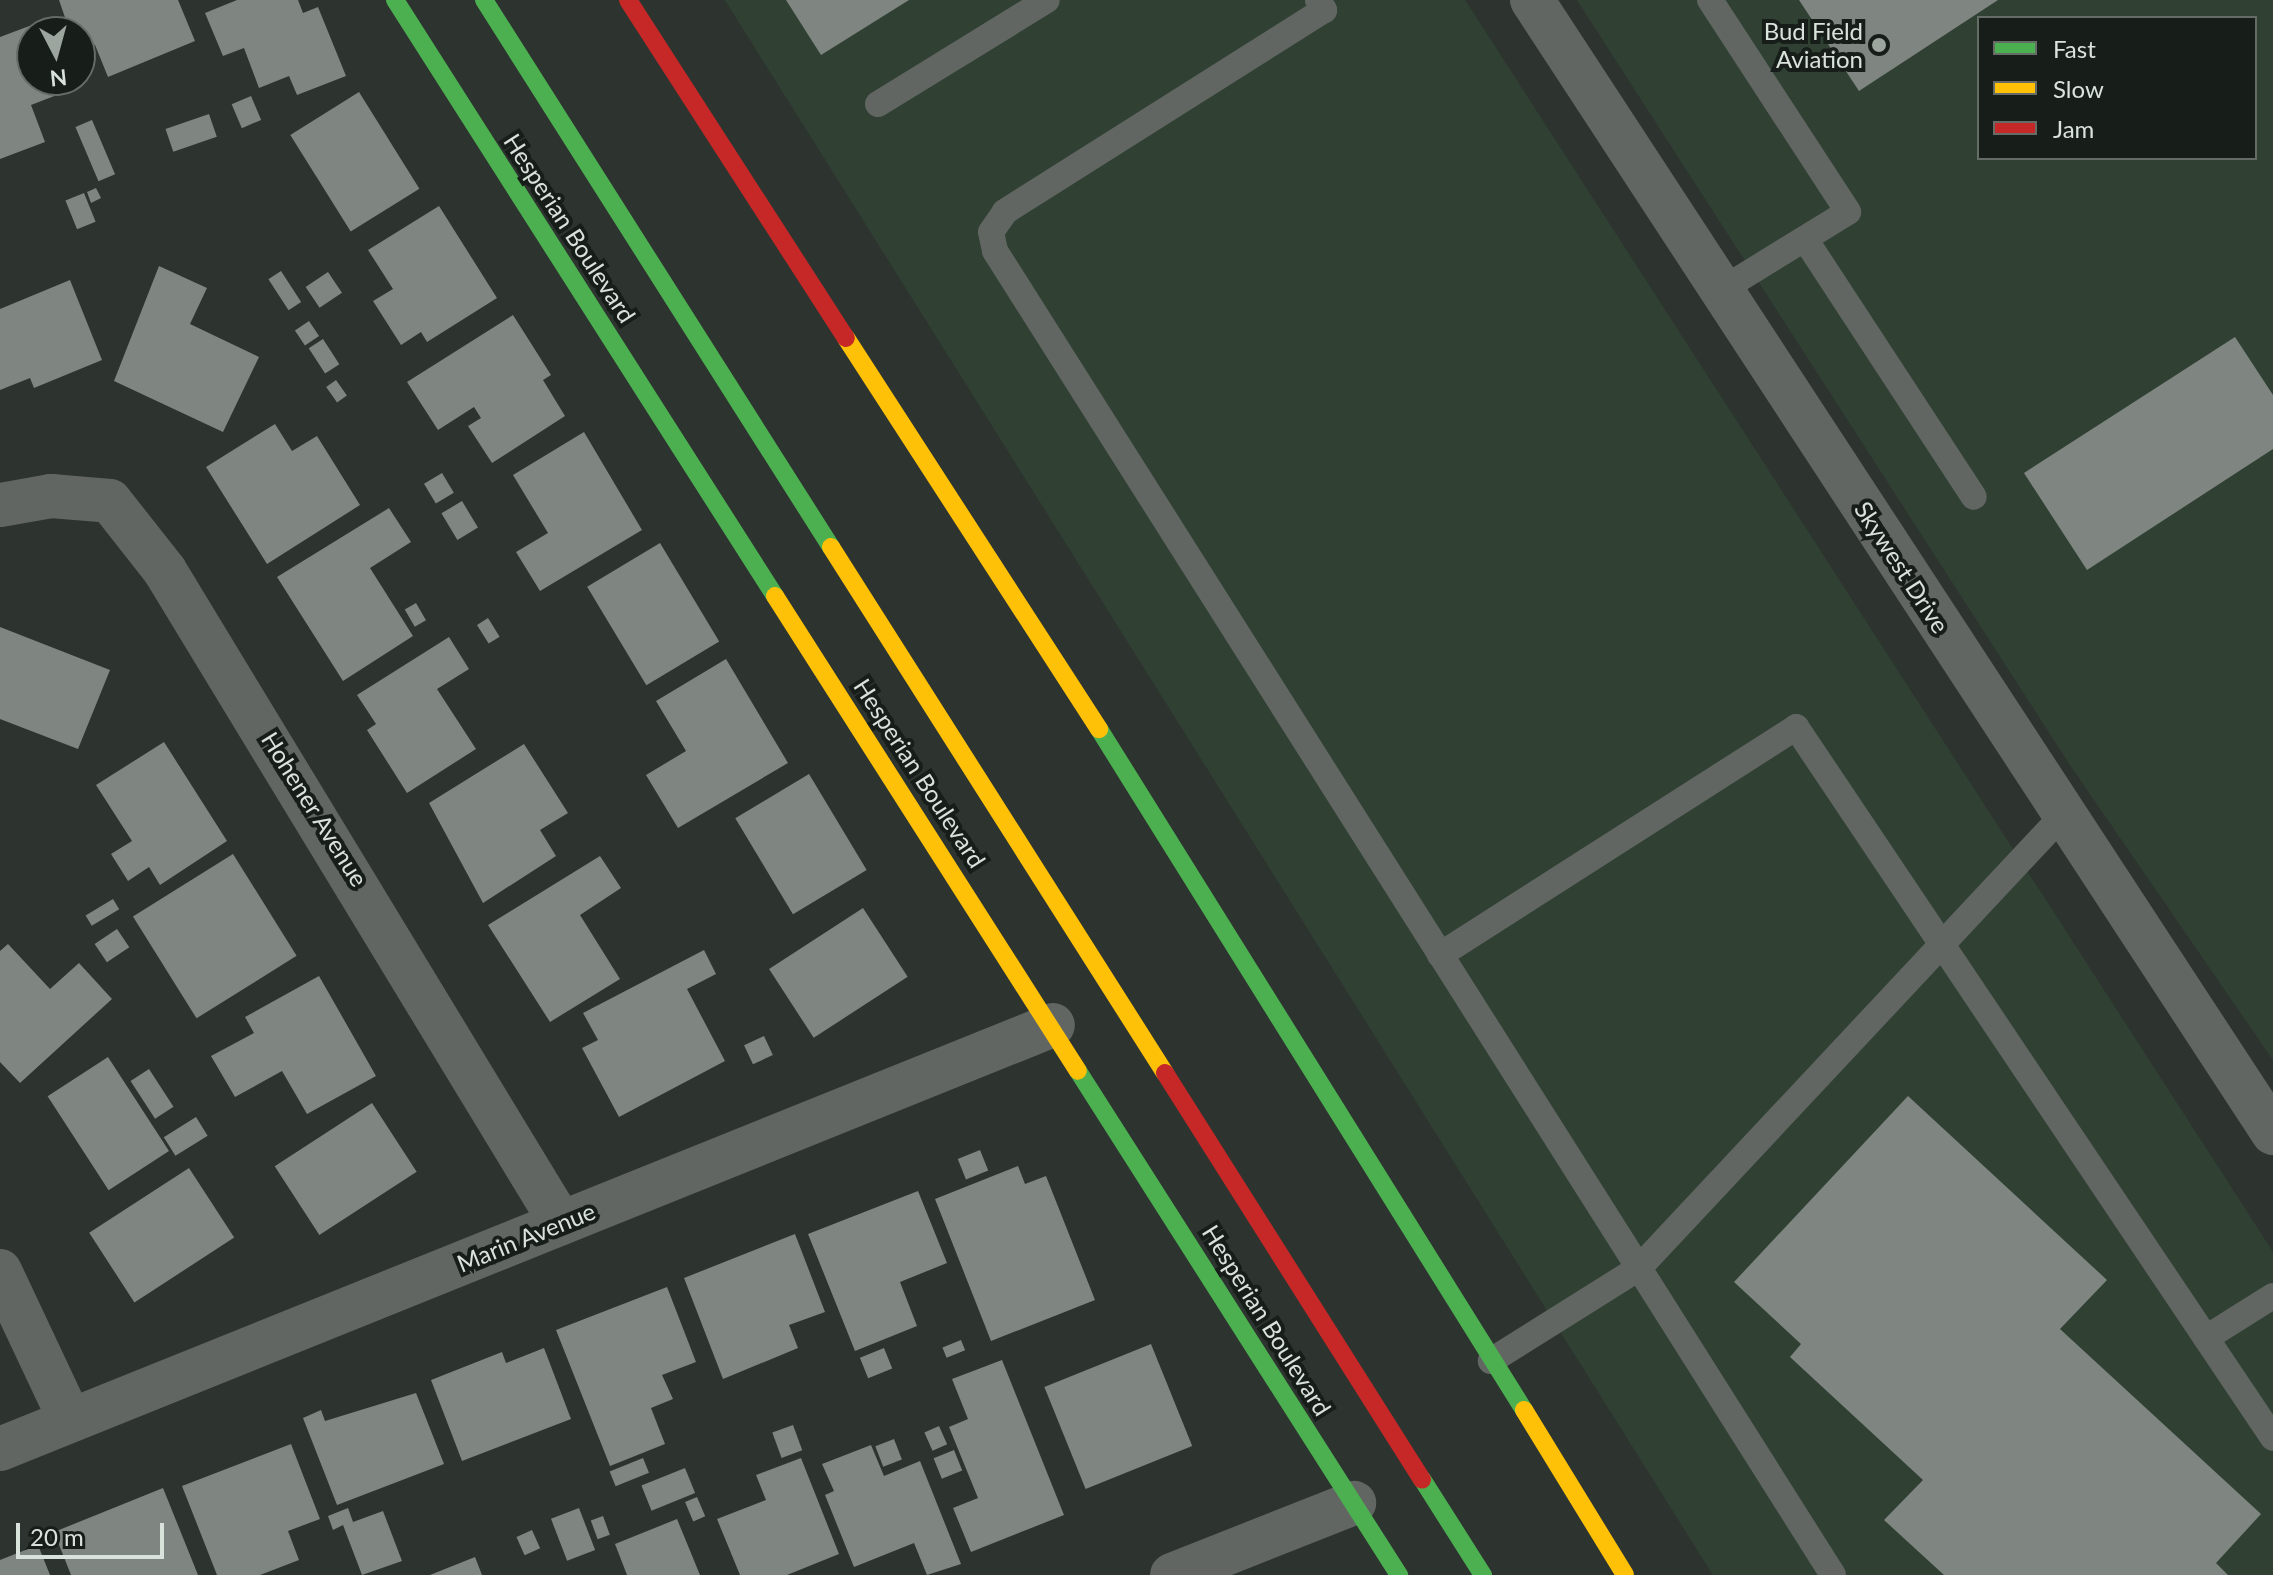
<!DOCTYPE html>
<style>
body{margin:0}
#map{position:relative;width:2273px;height:1575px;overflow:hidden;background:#2d342f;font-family:Lato,sans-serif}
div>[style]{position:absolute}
.built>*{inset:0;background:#304134}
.building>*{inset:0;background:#7f8580;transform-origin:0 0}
.lane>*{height:26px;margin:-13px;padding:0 13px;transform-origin:13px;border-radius:13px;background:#626663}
.street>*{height:44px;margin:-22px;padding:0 22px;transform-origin:22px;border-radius:22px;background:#626663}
.fast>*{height:18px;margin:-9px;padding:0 9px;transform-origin:9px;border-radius:9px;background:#4caf50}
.slow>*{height:18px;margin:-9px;padding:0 9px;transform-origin:9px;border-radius:9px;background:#ffc107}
.jam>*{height:18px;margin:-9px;padding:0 9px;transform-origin:9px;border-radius:9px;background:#c62828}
.dots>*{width:22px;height:22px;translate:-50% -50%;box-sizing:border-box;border:4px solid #171d18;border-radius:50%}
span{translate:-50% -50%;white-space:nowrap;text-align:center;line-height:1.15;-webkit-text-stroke:8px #171d18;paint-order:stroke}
.poi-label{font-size:24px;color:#dae2dc}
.right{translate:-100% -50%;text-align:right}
.street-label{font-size:24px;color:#dae2dc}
.legend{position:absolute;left:1977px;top:16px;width:280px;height:144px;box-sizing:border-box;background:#171d18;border:2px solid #656c66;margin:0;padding:10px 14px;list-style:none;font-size:24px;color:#dae2dc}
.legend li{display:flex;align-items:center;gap:16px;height:40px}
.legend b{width:40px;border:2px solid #656c66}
.north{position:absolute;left:16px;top:16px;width:80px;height:80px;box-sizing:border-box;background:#171d18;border:2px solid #656c66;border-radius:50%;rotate:174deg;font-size:22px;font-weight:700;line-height:32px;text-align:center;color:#dae2dc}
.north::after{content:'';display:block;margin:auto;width:28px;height:36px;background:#9da59f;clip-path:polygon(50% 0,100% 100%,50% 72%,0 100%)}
.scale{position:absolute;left:16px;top:1523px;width:148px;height:36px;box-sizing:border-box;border:4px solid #dae2dc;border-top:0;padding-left:10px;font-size:24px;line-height:28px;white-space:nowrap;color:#dae2dc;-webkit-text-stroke:6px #171d18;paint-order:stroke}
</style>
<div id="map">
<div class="built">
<div style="clip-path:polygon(725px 0,1465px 0,2273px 1252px,2273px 1575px,1713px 1575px)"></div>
<div style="clip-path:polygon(evenodd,1577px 0,2273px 0,2273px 1060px,2070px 765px,1577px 0,1979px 18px,2255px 18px,2255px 158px,1979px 158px,1979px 18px)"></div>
</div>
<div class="building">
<div style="clip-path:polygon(59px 0,178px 0,195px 41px,108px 77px,95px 45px,80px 51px,80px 32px,70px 32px)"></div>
<div style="clip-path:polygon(237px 0,298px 0,303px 13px,318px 7px,346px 76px,297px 95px,289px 76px,259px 88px,244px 48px,223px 56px,205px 13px)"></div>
<div style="clip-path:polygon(786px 0,909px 0,821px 55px)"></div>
<div style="clip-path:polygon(1799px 0,1998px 0,1859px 91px)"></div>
<div style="clip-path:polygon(48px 19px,53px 32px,32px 32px,32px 80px,71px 80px,75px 88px,31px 105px,45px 142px,0 159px,0 37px)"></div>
<div style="left:359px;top:92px;width:114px;height:81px;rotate:58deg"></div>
<div style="left:251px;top:96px;width:26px;height:21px;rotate:67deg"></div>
<div style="left:209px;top:114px;width:24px;height:46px;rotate:71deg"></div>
<div style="left:92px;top:120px;width:59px;height:18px;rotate:67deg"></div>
<div style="clip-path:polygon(96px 188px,101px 198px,91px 203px,87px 192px)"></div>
<div style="left:84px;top:193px;width:31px;height:20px;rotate:68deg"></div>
<div style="clip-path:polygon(439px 206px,497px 298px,427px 342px,421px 332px,401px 345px,373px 301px,393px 289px,368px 250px)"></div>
<div style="clip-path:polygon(159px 266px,207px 288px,190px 324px,259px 357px,223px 432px,114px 381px)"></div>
<div style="left:281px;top:271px;width:37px;height:15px;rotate:57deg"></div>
<div style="left:328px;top:272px;width:25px;height:27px;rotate:56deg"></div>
<div style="clip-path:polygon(70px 280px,102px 360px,34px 388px,30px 378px,0 390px,0 309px)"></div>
<div style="clip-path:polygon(513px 315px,551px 375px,543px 380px,565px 416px,492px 463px,468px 426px,481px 418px,474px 407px,438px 430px,407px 382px)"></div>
<div style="left:309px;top:321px;width:18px;height:17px;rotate:56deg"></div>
<div style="clip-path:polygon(2235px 337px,2273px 395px,2273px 449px,2087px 570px,2024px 473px)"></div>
<div style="left:323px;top:339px;width:30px;height:17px;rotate:57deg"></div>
<div style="left:336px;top:380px;width:19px;height:12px;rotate:55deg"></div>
<div style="clip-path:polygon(275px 424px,292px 451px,317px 436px,360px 505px,267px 564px,206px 467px)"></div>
<div style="clip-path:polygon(584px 432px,642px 530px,540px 591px,516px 552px,548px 533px,513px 475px)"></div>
<div style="left:442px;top:473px;width:23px;height:21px;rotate:59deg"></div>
<div style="left:462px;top:501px;width:31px;height:24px;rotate:59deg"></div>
<div style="clip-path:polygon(389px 508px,411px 542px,370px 568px,413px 636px,343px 681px,277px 577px)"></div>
<div style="left:660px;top:543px;width:115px;height:85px;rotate:59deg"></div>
<div style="left:416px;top:603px;width:20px;height:13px;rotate:60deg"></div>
<div style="left:488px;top:618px;width:22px;height:13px;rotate:58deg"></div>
<div style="clip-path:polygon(0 627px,110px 670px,78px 749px,0 719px)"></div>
<div style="clip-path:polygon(449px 637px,469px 669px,437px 689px,476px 749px,407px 793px,367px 730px,376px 724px,357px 695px)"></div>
<div style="clip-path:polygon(726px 659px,788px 763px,678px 828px,646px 775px,686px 751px,656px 701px)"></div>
<div style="clip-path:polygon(164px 742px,227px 841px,160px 885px,149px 867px,128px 881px,111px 854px,132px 841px,96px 785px)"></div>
<div style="clip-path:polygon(524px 744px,568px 813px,540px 830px,556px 856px,483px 903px,429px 803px)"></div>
<div style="left:809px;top:774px;width:112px;height:86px;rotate:59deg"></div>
<div style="left:233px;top:854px;width:120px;height:118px;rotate:58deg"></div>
<div style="clip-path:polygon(600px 856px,621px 888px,580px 915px,620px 979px,550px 1022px,488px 925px)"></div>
<div style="left:113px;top:899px;width:12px;height:32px;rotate:59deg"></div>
<div style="left:863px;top:908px;width:82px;height:112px;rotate:57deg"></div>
<div style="left:117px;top:929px;width:22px;height:27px;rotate:56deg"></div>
<div style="clip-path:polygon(8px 944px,50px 989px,79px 963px,112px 999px,20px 1083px,0 1062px,0 951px)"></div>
<div style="clip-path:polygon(704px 950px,716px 974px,687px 989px,725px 1061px,619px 1117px,582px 1048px,598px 1040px,583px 1013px)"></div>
<div style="clip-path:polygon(319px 976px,376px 1076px,307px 1114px,282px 1071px,235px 1097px,211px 1056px,254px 1033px,245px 1017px)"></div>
<div style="left:764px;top:1036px;width:21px;height:22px;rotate:65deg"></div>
<div style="left:108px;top:1057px;width:112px;height:72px;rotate:57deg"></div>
<div style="left:149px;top:1069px;width:45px;height:22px;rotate:57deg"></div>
<div style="clip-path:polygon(1908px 1096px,2107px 1280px,2060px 1329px,2261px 1514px,2216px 1563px,2228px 1575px,1944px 1575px,1884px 1520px,1923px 1480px,1790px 1357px,1801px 1344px,1734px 1282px)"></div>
<div style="left:372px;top:1103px;width:82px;height:116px;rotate:57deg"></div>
<div style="left:196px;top:1117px;width:22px;height:38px;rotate:58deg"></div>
<div style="left:980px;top:1150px;width:22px;height:24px;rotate:68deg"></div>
<div style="clip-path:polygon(1018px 1166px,1025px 1184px,1046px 1176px,1095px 1300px,991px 1341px,935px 1199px)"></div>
<div style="left:189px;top:1168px;width:83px;height:119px;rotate:57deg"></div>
<div style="clip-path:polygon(918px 1191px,947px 1263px,900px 1282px,917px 1326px,855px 1351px,808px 1234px)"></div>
<div style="clip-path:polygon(795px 1234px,825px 1312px,789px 1325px,798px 1348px,723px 1379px,684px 1278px)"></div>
<div style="clip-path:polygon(667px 1287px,696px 1362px,662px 1375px,673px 1399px,651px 1408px,665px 1444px,610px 1466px,556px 1330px)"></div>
<div style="left:961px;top:1340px;width:11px;height:20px;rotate:68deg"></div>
<div style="left:1151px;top:1344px;width:110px;height:115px;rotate:68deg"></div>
<div style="clip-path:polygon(544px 1348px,571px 1419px,462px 1461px,431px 1380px,502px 1352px,506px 1363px)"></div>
<div style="left:884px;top:1348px;width:22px;height:26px;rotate:68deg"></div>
<div style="clip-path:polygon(1002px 1360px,1064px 1515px,971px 1552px,953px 1508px,978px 1498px,949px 1427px,968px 1419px,952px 1379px)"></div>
<div style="clip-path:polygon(416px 1393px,444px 1464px,337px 1505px,303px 1418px,321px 1410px,325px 1421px)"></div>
<div style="left:793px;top:1425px;width:27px;height:22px;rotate:70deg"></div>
<div style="left:939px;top:1426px;width:20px;height:16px;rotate:66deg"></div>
<div style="left:894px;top:1439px;width:22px;height:20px;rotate:69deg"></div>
<div style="clip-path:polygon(291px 1444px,320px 1519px,288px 1531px,299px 1560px,260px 1575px,217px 1575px,182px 1486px)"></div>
<div style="clip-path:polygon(871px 1445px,884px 1476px,920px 1461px,961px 1564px,927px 1575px,914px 1543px,854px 1567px,825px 1495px,834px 1491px,822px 1464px)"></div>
<div style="left:954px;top:1450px;width:22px;height:22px;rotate:68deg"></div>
<div style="left:643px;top:1458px;width:16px;height:36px;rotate:68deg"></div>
<div style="clip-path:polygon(801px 1458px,839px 1554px,787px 1575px,740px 1575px,717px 1519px,766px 1500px,756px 1475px)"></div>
<div style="left:685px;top:1468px;width:27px;height:47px;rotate:68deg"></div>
<div style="clip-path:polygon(163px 1488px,198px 1575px,71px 1575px,54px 1532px)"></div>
<div style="left:697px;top:1497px;width:21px;height:13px;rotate:67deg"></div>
<div style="clip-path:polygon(348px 1508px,353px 1522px,383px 1511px,402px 1561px,362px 1575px,343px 1525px,333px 1530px,328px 1516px)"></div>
<div style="left:579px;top:1508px;width:45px;height:30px;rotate:69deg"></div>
<div style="left:603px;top:1516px;width:20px;height:13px;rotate:70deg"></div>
<div style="clip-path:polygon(677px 1519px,700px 1575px,627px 1575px,615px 1544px)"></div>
<div style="left:532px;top:1530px;width:20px;height:17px;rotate:66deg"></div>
<div style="clip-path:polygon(38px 1545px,50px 1575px,0 1575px,0 1560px)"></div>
<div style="clip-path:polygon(475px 1557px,482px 1575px,430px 1575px)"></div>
</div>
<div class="lane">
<div style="left:1318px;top:0;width:12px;rotate:59deg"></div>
<div style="left:1324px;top:10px;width:378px;rotate:147.7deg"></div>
<div style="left:1005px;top:212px;width:24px;rotate:125deg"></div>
<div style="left:991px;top:232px;width:19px;rotate:78deg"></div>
<div style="left:995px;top:251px;width:1204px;rotate:57.66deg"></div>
<div style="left:1639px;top:1268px;width:175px;rotate:147.9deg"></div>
<div style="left:1710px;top:0;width:253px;rotate:56.9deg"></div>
<div style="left:1848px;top:212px;width:149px;rotate:148.4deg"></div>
<div style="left:878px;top:104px;width:198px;rotate:-31.6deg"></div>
<div style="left:1805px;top:239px;width:308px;rotate:56.8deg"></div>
<div style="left:1440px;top:955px;width:423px;rotate:-32.6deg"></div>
<div style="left:1796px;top:727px;width:856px;rotate:56.14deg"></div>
<div style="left:2206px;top:1338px;width:79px;rotate:-32.1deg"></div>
<div style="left:1833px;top:1575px;width:363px;rotate:-122.3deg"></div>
<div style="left:1639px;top:1268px;width:622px;rotate:-46.89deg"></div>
</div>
<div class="street">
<div style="left:1532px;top:0;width:1354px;rotate:56.81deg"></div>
<div style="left:0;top:505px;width:52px;rotate:-10deg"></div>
<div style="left:51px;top:496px;width:59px;rotate:4.8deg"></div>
<div style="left:110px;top:501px;width:89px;rotate:51.8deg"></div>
<div style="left:165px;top:571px;width:763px;rotate:58.73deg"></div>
<div style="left:0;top:1271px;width:165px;rotate:64.8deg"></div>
<div style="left:0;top:1449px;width:1135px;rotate:-21.93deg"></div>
<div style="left:1172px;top:1575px;width:196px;rotate:-21.6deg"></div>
</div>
<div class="fast">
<div style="left:395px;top:0;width:707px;rotate:57.48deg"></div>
<div style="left:484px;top:0;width:648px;rotate:57.61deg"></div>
<div style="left:1099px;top:729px;width:803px;rotate:58.03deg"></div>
<div style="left:1078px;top:1071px;width:598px;rotate:57.51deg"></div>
<div style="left:1422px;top:1479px;width:114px;rotate:57.6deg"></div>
</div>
<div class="slow">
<div style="left:846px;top:338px;width:466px;rotate:57.1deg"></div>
<div style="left:831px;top:547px;width:623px;rotate:57.59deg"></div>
<div style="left:775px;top:596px;width:563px;rotate:57.47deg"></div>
<div style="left:1524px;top:1410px;width:193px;rotate:58.5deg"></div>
</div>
<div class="jam">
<div style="left:628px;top:0;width:402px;rotate:57.2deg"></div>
<div style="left:1165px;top:1073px;width:481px;rotate:57.7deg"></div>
</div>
<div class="dots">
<div style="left:1879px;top:45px;background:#9da59f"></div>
</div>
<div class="poi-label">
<span class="right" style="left:1863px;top:45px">Bud Field<br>Aviation</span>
</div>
<div class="street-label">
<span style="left:570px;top:228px;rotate:57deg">Hesperian Boulevard</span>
<span style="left:1902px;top:567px;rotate:57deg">Skywest Drive</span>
<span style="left:920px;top:773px;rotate:57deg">Hesperian Boulevard</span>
<span style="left:315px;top:809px;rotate:58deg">Hohener Avenue</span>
<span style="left:526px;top:1237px;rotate:-22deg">Marin Avenue</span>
<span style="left:1267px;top:1320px;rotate:58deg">Hesperian Boulevard</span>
</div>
<ul class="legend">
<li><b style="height:10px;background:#4caf50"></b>Fast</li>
<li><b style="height:10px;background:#ffc107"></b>Slow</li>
<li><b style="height:10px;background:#c62828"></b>Jam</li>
</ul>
<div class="north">N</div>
<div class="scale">20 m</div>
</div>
